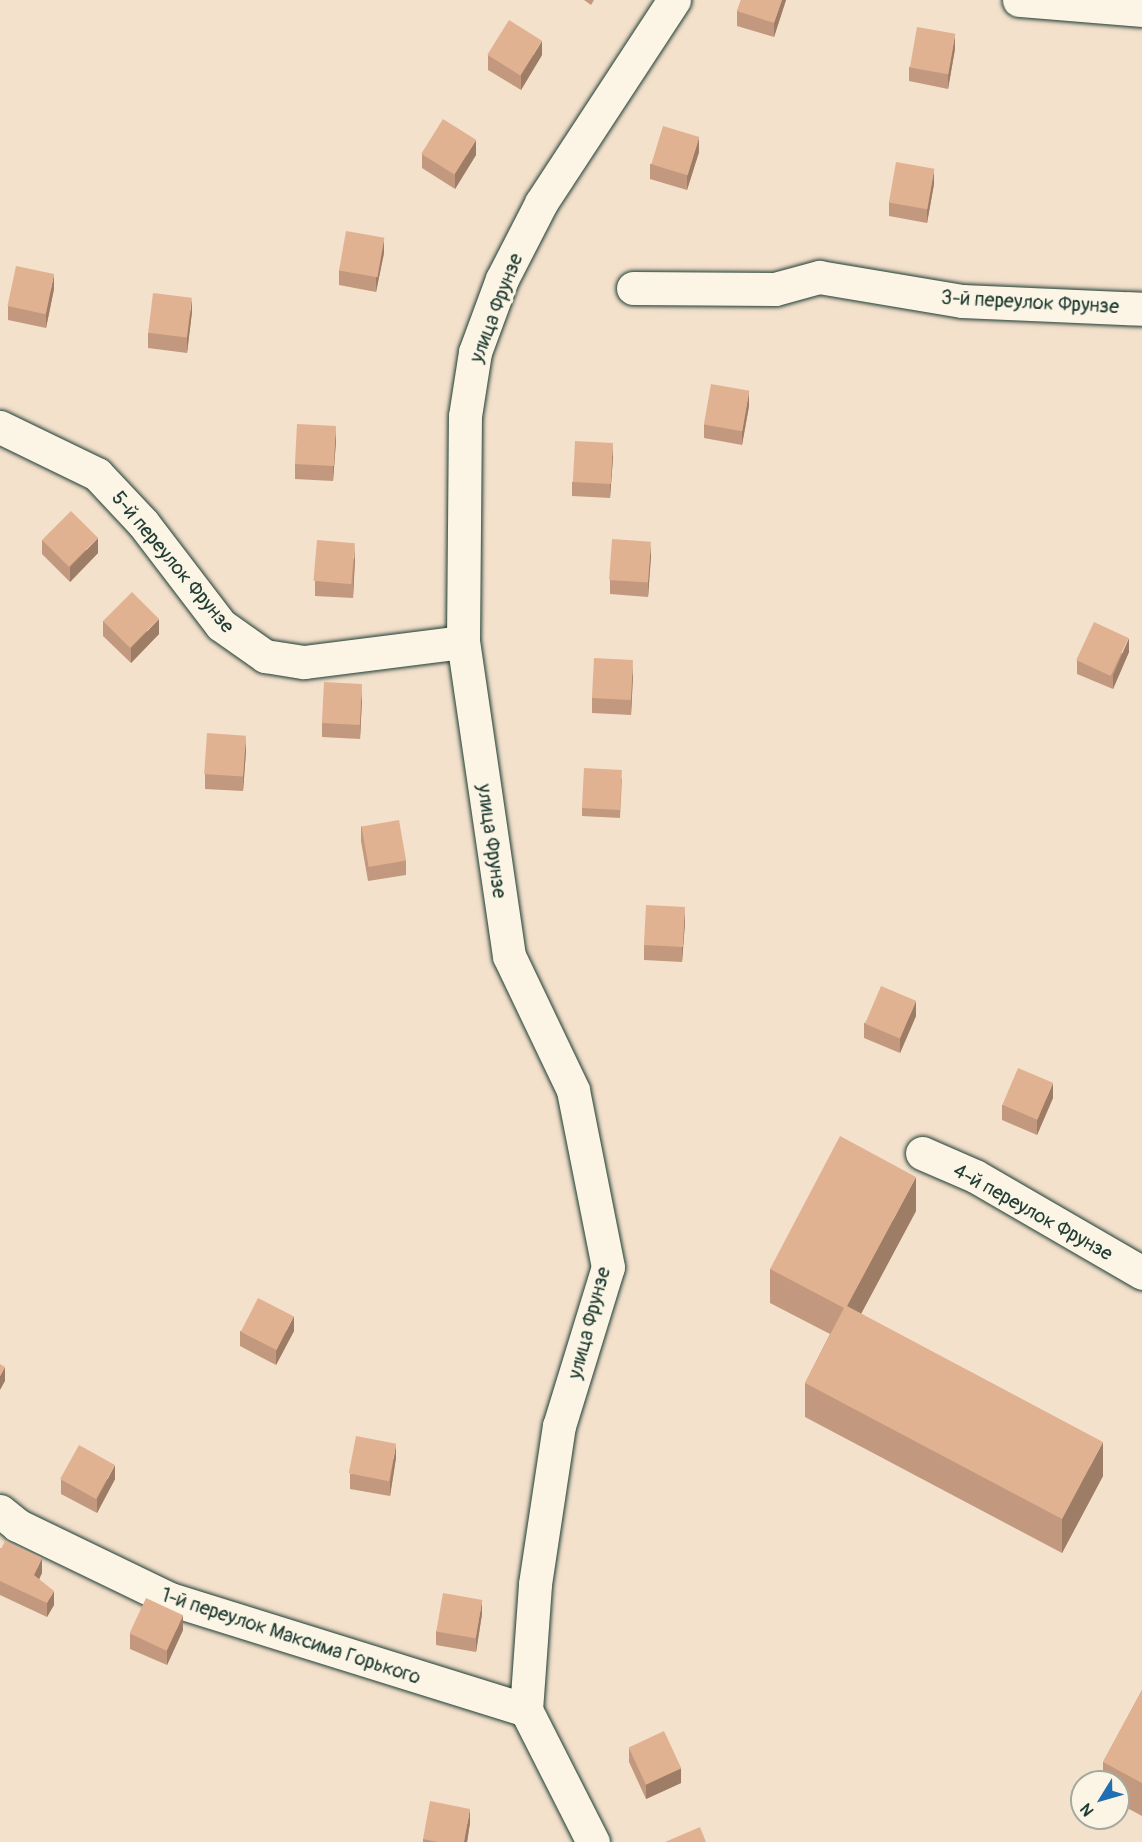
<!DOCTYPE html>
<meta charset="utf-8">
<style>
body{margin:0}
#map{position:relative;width:1142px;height:1842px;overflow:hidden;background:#f4e1cc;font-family:Pangolin,sans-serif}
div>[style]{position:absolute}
.roads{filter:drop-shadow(0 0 2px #1f3d34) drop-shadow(0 0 2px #1f3d34)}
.minor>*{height:33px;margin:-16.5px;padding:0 16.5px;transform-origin:16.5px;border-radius:16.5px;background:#fcf5e5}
.wall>*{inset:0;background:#c2997e}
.shaded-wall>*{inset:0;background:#9e7d66}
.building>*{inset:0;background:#e1b292;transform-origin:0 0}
span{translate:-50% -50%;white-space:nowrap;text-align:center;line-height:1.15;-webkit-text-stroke:6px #fcf5e5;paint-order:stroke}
.street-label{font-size:20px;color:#1f3d34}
.north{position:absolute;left:1070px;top:1770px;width:60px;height:60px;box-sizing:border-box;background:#fcf5e5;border:2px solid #a4ab9e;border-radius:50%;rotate:233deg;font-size:16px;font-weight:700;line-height:24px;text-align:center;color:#1f3d34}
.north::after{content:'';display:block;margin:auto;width:21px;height:27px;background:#1f6fb2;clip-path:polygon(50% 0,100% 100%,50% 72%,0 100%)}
</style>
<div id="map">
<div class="roads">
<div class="minor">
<div style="left:1019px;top:0;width:123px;rotate:4.6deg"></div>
<div style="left:633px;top:288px;width:142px;rotate:0.4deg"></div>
<div style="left:775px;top:289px;width:46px;rotate:-15.3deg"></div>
<div style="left:819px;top:277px;width:145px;rotate:9.5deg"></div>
<div style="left:962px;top:301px;width:180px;rotate:2.5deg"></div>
<div style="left:0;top:427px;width:108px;rotate:25.9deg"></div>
<div style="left:97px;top:474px;width:67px;rotate:46.8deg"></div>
<div style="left:143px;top:523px;width:128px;rotate:52.6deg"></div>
<div style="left:221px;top:625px;width:54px;rotate:35.2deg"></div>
<div style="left:265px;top:656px;width:39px;rotate:9deg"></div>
<div style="left:304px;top:662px;width:160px;rotate:-7.2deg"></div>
<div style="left:922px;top:1153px;width:58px;rotate:23.5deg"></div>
<div style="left:975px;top:1176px;width:193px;rotate:30.1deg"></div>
<div style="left:0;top:1511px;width:22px;rotate:39deg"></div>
<div style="left:17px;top:1525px;width:170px;rotate:25.8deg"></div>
<div style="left:170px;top:1599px;width:373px;rotate:17.3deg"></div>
<div style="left:526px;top:1710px;width:126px;rotate:-85.9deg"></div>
<div style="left:535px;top:1584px;width:160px;rotate:-81.4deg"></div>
<div style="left:559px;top:1426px;width:166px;rotate:-72.9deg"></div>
<div style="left:608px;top:1267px;width:180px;rotate:-101.2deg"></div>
<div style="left:573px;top:1090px;width:148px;rotate:-115.5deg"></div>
<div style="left:509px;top:956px;width:317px;rotate:-98.3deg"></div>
<div style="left:463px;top:642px;width:226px;rotate:-89.5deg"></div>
<div style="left:465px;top:416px;width:65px;rotate:-81.1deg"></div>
<div style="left:475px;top:352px;width:78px;rotate:-69.7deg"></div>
<div style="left:502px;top:279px;width:85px;rotate:-62.8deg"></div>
<div style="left:541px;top:203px;width:243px;rotate:-56.8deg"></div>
<div style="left:526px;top:1710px;width:148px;rotate:63.1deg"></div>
</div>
</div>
<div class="wall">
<div style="clip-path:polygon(584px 0,594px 0,591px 5px)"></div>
<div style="clip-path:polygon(741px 0,786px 0,774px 37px,737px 26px,737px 11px)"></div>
<div style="clip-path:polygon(955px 49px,948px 89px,909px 81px,909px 67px)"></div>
<div style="clip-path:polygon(488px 55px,542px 55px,521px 90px,488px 70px)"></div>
<div style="clip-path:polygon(699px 152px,687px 190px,650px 179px,650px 164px)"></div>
<div style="clip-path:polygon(422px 154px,476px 155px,455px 189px,422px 168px)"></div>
<div style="clip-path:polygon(934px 184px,927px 223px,889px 216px,889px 202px)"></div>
<div style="clip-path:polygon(384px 253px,376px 292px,339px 285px,339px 270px)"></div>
<div style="clip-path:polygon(54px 289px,46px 328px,8px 320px,8px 306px)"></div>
<div style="clip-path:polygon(192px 312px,187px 353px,148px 348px,148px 333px)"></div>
<div style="clip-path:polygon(749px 406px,742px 445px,704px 438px,704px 424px)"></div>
<div style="clip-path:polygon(336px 441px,333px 481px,295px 479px,295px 464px)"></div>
<div style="clip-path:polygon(613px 457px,610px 498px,572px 496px,572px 482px)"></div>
<div style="clip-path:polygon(42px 540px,98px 553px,70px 582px,42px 554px)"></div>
<div style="clip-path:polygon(651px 556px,648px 597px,610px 594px,610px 580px)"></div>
<div style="clip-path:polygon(355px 558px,353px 598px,315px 596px,315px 581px)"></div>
<div style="clip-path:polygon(103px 621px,159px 634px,131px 663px,103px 636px)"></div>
<div style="clip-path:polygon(1129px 652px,1113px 689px,1077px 674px,1077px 660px)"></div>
<div style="clip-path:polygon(633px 675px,631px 715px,592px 713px,592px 698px)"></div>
<div style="clip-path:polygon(362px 699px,360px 739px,322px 737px,322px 723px)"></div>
<div style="clip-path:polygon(246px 751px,243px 791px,205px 789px,205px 774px)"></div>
<div style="clip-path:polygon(622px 778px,620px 818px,582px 816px,582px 808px)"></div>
<div style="clip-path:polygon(361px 826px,406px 860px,406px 875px,368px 881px,361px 841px)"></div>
<div style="clip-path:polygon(685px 922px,682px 962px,644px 960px,644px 945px)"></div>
<div style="clip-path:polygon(916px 1016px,900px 1053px,864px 1038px,864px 1023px)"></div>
<div style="clip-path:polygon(1053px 1098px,1037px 1135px,1002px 1120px,1002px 1105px)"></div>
<div style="clip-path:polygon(916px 1211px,861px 1314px,1103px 1476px,1062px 1553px,805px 1417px,805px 1383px,830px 1334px,770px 1303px,770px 1269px)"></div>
<div style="clip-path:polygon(240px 1331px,294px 1331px,276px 1365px,240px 1346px)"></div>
<div style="clip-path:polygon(396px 1458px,390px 1496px,350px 1489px,350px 1474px)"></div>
<div style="clip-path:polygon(115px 1479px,97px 1513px,61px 1494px,61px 1480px)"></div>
<div style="clip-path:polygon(0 1548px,42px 1573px,39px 1579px,54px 1605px,47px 1617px,0 1595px)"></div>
<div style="clip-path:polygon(482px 1614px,476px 1652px,436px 1645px,436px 1631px)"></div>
<div style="clip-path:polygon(183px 1630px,167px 1665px,130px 1649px,130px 1634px)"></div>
<div style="clip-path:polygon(1142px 1690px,1142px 1816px,1118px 1803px,1118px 1782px,1103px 1782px,1103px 1762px)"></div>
<div style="clip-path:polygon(629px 1748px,681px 1783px,646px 1799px,629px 1762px)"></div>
<div style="clip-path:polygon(470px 1823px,467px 1842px,423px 1842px,423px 1839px)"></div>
</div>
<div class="shaded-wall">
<div style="clip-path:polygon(782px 0,786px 0,774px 37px,774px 23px)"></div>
<div style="clip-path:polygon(955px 34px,955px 49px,948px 89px,948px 74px)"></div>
<div style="clip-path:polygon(542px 41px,542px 55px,521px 90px,521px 75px)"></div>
<div style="clip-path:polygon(699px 137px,699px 152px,687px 190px,687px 176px)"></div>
<div style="clip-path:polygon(476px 140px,476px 155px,455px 189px,455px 174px)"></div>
<div style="clip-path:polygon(934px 169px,934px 184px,927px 223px,927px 209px)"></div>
<div style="clip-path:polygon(384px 238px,384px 253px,376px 292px,376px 278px)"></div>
<div style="clip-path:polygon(54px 274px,54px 289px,46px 328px,46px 314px)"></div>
<div style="clip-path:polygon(192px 298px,192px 312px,187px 353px,187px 338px)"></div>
<div style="clip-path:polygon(749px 391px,749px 406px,742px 445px,742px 431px)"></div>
<div style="clip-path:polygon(336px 426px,336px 441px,333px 481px,333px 466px)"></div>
<div style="clip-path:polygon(613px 443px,613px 457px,610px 498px,610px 484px)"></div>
<div style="clip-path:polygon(98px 538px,98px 553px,70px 582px,70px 567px)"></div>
<div style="clip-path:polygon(651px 542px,651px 556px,648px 597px,648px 582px)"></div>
<div style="clip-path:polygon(355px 543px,355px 558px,353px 598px,353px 583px)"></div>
<div style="clip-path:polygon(159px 619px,159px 634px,131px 663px,131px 648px)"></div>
<div style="clip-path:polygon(1129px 638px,1129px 652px,1113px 689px,1113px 675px)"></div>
<div style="clip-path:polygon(633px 660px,633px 675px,631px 715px,631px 701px)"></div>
<div style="clip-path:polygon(362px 684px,362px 699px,360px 739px,360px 725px)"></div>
<div style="clip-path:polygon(246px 736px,246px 751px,243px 791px,243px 776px)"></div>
<div style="clip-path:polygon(685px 907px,685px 922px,682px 962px,682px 947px)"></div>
<div style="clip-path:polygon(916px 1001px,916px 1016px,900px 1053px,900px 1038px)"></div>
<div style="clip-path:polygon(1053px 1083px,1053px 1098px,1037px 1135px,1037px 1120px)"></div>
<div style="clip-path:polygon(916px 1177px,916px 1211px,847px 1340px,847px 1306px)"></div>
<div style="clip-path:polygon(294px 1316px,294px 1331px,276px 1365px,276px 1351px)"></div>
<div style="clip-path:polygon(5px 1367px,5px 1381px,0 1390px,0 1376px)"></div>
<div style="clip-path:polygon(1103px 1442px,1103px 1476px,1062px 1553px,1062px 1519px)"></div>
<div style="clip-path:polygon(396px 1444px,396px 1458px,390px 1496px,390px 1482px)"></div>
<div style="clip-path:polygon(115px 1465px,115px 1479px,97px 1513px,97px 1499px)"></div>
<div style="clip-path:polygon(42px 1558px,42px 1573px,34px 1590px,34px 1575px)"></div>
<div style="clip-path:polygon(54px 1591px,54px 1605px,47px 1617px,47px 1603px)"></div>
<div style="clip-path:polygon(482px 1600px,482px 1614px,476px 1652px,476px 1638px)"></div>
<div style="clip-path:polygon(183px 1615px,183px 1630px,167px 1665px,167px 1650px)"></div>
<div style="clip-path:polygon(681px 1768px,681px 1783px,646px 1799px,646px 1784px)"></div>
<div style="clip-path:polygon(470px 1809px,470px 1823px,467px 1842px,464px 1842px)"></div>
</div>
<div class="building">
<div style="clip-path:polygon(741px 0,782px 0,774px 23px,737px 11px)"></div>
<div style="left:509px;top:20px;width:39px;height:41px;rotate:32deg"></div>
<div style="left:917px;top:27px;width:39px;height:41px;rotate:10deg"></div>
<div style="left:443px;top:119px;width:39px;height:41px;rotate:32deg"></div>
<div style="left:663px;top:126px;width:38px;height:40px;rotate:17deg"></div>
<div style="left:896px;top:162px;width:39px;height:41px;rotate:10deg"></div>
<div style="left:346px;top:231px;width:39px;height:40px;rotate:10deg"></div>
<div style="left:16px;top:266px;width:39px;height:41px;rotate:12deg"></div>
<div style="left:153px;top:293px;width:39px;height:40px;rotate:7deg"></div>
<div style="left:711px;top:384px;width:39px;height:41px;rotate:10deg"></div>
<div style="left:297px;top:424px;width:39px;height:40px;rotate:3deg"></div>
<div style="left:575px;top:441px;width:38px;height:41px;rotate:3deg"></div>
<div style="left:71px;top:511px;width:38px;height:41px;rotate:45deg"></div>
<div style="left:612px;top:539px;width:39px;height:41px;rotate:4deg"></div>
<div style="left:317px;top:540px;width:38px;height:41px;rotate:5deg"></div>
<div style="left:132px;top:592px;width:38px;height:41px;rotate:45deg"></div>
<div style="left:1094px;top:622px;width:38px;height:42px;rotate:25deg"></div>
<div style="left:594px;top:658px;width:39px;height:40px;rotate:3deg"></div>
<div style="left:324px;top:682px;width:38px;height:41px;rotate:3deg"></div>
<div style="left:207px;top:733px;width:39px;height:41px;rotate:4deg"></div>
<div style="left:584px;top:768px;width:38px;height:40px;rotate:3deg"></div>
<div style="left:399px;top:820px;width:41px;height:38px;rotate:80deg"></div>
<div style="left:646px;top:905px;width:39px;height:40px;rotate:3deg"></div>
<div style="left:881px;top:986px;width:38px;height:41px;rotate:23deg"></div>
<div style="left:1018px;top:1068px;width:38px;height:40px;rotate:23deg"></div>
<div style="clip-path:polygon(840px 1136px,916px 1177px,847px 1306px,1103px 1442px,1062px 1519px,805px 1383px,844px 1308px,770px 1269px)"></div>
<div style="left:258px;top:1298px;width:40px;height:38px;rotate:27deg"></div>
<div style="clip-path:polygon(0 1364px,5px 1367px,0 1376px)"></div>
<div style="left:356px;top:1436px;width:41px;height:38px;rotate:11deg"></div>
<div style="left:79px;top:1445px;width:41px;height:39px;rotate:29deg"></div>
<div style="clip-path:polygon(5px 1541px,42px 1558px,34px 1575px,54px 1591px,47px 1603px,0 1581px,0 1548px,1px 1549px)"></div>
<div style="left:443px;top:1593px;width:40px;height:39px;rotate:10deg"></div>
<div style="left:146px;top:1598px;width:41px;height:39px;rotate:25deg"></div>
<div style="clip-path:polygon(1142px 1690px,1142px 1783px,1103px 1762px)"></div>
<div style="left:664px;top:1731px;width:41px;height:39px;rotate:65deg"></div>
<div style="clip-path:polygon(430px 1801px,470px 1809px,464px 1842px,438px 1842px,423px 1839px)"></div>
<div style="clip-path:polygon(700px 1827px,706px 1842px,665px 1842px)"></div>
</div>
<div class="street-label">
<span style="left:1030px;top:302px;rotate:3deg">3-й переулок Фрунзе</span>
<span style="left:496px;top:308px;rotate:-69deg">улица Фрунзе</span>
<span style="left:173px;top:562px;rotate:50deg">5-й переулок Фрунзе</span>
<span style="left:492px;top:841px;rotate:82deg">улица Фрунзе</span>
<span style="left:1033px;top:1212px;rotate:29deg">4-й переулок Фрунзе</span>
<span style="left:589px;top:1323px;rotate:-75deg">улица Фрунзе</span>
<span style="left:291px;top:1636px;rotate:18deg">1-й переулок Максима Горького</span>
</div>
<div class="north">N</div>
</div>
